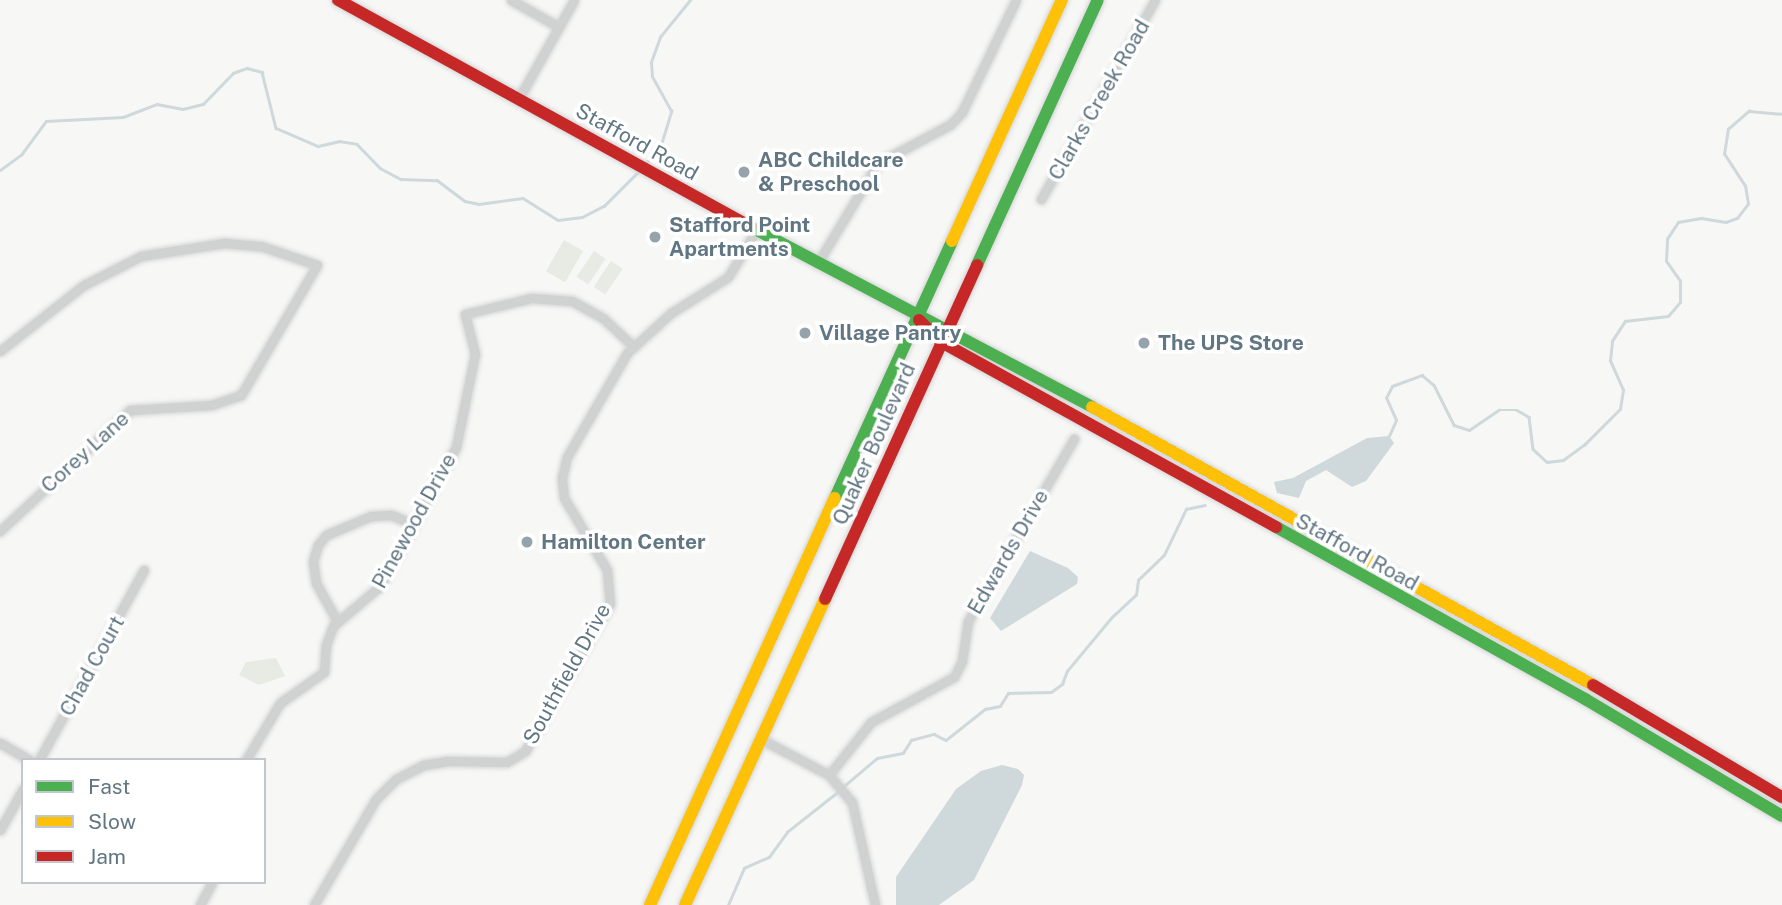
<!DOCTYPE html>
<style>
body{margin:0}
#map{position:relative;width:1782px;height:905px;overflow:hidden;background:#f7f7f6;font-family:"Public Sans",sans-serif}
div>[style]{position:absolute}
.green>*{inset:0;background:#e7ebe4;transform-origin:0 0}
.water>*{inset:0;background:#cfd8db}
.stream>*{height:2.5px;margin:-1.25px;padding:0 1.25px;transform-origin:1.25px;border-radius:1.25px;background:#cfd8db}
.roads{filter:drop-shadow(0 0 2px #d4d5d6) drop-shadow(0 0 2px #d4d5d6)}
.street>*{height:9px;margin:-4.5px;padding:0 4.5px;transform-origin:4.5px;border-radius:4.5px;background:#d0d1d1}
.fast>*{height:12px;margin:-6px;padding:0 6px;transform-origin:6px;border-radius:6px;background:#4caf50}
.slow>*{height:12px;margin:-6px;padding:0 6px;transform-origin:6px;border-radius:6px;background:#ffc107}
.jam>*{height:12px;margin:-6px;padding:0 6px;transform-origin:6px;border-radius:6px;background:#c62828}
.dots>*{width:19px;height:19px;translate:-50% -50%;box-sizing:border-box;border:4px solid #fff;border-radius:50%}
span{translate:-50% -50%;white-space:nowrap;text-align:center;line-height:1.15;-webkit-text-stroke:7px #fff;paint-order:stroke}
.street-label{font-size:21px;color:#617683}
.poi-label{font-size:21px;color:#617683;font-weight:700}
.left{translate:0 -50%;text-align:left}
.legend{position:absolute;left:21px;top:758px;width:245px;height:126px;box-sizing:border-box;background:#fff;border:2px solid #c0c8cd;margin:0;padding:9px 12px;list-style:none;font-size:21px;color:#617683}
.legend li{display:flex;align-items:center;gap:14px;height:35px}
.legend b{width:35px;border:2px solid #c0c8cd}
</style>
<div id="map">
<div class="green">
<div style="left:564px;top:240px;width:22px;height:36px;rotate:30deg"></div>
<div style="left:594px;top:251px;width:14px;height:31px;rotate:34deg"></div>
<div style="left:611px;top:261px;width:14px;height:31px;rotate:34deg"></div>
<div style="clip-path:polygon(276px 658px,285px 676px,259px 685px,239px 675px,246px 662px)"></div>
</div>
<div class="water">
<div style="clip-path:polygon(1389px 436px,1394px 443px,1366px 481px,1352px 487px,1326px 470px,1306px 481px,1299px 498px,1277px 493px,1274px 482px,1293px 478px,1367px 438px)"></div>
<div style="clip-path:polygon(1030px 551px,1068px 568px,1078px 577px,1077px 584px,1001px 631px,990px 618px)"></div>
<div style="clip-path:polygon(1002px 765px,1018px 769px,1024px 775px,1022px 785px,974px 880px,939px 905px,896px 905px,896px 877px,956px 789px,981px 771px)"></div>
</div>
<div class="stream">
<div style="left:645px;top:164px;width:22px;rotate:-47deg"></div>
<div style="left:660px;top:148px;width:39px;rotate:-73deg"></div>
<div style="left:671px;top:111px;width:39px;rotate:-119deg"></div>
<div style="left:652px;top:77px;width:15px;rotate:-94deg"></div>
<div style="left:651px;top:62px;width:27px;rotate:-70deg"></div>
<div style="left:660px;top:37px;width:48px;rotate:-51deg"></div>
<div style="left:0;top:170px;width:26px;rotate:-36deg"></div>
<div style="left:21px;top:155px;width:42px;rotate:-53.7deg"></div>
<div style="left:46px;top:121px;width:77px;rotate:-3deg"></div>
<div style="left:123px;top:117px;width:36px;rotate:-21deg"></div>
<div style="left:157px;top:104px;width:26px;rotate:11deg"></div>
<div style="left:183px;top:109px;width:21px;rotate:-14deg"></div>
<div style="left:203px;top:104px;width:43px;rotate:-45.9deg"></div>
<div style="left:233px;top:73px;width:15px;rotate:-20deg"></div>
<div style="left:247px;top:68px;width:16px;rotate:15deg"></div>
<div style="left:262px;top:72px;width:58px;rotate:76deg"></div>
<div style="left:276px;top:128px;width:46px;rotate:23.2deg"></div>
<div style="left:318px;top:146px;width:22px;rotate:-13deg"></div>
<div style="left:339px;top:141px;width:18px;rotate:9deg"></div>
<div style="left:357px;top:144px;width:33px;rotate:46deg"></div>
<div style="left:380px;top:168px;width:24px;rotate:28deg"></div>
<div style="left:401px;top:179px;width:36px;rotate:2deg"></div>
<div style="left:437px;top:180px;width:35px;rotate:37deg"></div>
<div style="left:465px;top:201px;width:14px;rotate:12deg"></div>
<div style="left:479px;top:204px;width:44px;rotate:-7.8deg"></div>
<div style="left:523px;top:198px;width:41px;rotate:32.2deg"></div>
<div style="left:558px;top:220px;width:24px;rotate:-7deg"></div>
<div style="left:582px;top:217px;width:25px;rotate:-27deg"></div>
<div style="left:604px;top:206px;width:48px;rotate:-45deg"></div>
<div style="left:1389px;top:436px;width:17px;rotate:-66deg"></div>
<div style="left:1396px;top:420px;width:24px;rotate:-114deg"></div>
<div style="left:1386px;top:398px;width:13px;rotate:-63deg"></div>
<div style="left:1392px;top:386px;width:32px;rotate:-20deg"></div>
<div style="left:1422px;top:375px;width:16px;rotate:40deg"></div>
<div style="left:1434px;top:385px;width:45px;rotate:63.4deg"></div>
<div style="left:1454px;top:425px;width:16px;rotate:18deg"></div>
<div style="left:1469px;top:430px;width:36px;rotate:-34deg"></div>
<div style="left:1499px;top:410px;width:18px"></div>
<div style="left:1517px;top:410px;width:14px;rotate:30deg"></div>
<div style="left:1529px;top:417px;width:32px;rotate:83deg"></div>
<div style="left:1533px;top:449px;width:19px;rotate:43deg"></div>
<div style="left:1547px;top:462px;width:16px;rotate:-7deg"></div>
<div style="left:1563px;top:460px;width:26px;rotate:-36deg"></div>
<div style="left:1584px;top:445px;width:51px;rotate:-45deg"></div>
<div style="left:1620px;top:409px;width:19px;rotate:-81deg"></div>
<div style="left:1623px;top:390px;width:32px;rotate:-114deg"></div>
<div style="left:1610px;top:361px;width:20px;rotate:-84deg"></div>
<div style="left:1612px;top:341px;width:24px;rotate:-57deg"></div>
<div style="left:1625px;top:321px;width:43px;rotate:-6.6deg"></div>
<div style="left:1668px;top:316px;width:18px;rotate:-49deg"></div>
<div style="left:1680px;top:302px;width:21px;rotate:-90deg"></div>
<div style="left:1680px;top:281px;width:24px;rotate:-125deg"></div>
<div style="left:1666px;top:261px;width:22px;rotate:-87deg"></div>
<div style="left:1667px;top:239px;width:20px;rotate:-57deg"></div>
<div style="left:1678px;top:222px;width:23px;rotate:-10deg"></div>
<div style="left:1701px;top:218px;width:25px;rotate:9deg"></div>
<div style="left:1726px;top:222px;width:12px;rotate:-20deg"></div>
<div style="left:1737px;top:218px;width:18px;rotate:-52deg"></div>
<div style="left:1748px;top:204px;width:18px;rotate:-99deg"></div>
<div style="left:1745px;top:186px;width:38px;rotate:-123deg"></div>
<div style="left:1724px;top:154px;width:25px;rotate:-81deg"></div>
<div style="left:1728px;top:129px;width:28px;rotate:-41deg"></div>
<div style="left:1749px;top:111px;width:33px;rotate:5deg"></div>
<div style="left:844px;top:786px;width:43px;rotate:-40.3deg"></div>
<div style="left:877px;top:758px;width:26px;rotate:-11deg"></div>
<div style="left:903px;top:753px;width:15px;rotate:-58deg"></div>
<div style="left:911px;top:740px;width:24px;rotate:-15deg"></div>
<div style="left:934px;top:734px;width:13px;rotate:27deg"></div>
<div style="left:946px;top:740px;width:50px;rotate:-38.5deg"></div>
<div style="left:985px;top:709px;width:15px;rotate:-11deg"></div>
<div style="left:1000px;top:706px;width:15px;rotate:-58deg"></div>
<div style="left:1008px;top:693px;width:43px;rotate:-1.3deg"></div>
<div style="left:1051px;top:692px;width:14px;rotate:-36deg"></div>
<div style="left:1062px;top:684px;width:14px;rotate:-69deg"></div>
<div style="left:1067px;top:671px;width:69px;rotate:-50.3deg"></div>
<div style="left:1111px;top:618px;width:34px;rotate:-43deg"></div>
<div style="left:1136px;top:595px;width:15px;rotate:-82deg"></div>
<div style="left:1138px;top:580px;width:36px;rotate:-44deg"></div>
<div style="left:1164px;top:555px;width:51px;rotate:-64.4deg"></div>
<div style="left:1186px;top:509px;width:19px;rotate:-12deg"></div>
<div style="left:728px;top:905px;width:40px;rotate:-66.6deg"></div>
<div style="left:744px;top:868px;width:27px;rotate:-24deg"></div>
<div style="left:769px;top:857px;width:31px;rotate:-54deg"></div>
<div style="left:787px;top:832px;width:66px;rotate:-38.3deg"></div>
</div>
<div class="roads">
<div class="street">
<div style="left:511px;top:0;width:55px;rotate:29.4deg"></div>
<div style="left:519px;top:98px;width:112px;rotate:-60.7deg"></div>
<div style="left:1041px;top:199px;width:229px;rotate:-60.2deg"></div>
<div style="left:817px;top:264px;width:118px;rotate:-58.9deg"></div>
<div style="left:878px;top:163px;width:83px;rotate:-28.1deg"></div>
<div style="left:951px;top:124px;width:16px;rotate:-47deg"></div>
<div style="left:962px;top:112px;width:124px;rotate:-64.3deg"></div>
<div style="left:0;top:351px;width:107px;rotate:-38.2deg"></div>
<div style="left:84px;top:285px;width:64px;rotate:-27deg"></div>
<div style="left:141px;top:256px;width:84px;rotate:-8.9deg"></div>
<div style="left:224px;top:243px;width:37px;rotate:5deg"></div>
<div style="left:261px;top:246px;width:59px;rotate:18.7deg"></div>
<div style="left:317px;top:265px;width:151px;rotate:120.3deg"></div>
<div style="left:241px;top:395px;width:31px;rotate:161deg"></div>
<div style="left:212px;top:405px;width:82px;rotate:176.5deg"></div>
<div style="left:130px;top:410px;width:178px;rotate:137.1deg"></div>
<div style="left:337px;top:621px;width:43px;rotate:-118.9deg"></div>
<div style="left:316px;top:583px;width:22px;rotate:-98deg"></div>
<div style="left:313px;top:561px;width:17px;rotate:-73deg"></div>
<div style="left:318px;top:545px;width:13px;rotate:-51deg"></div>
<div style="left:326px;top:535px;width:49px;rotate:-22.9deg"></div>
<div style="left:371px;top:516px;width:20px;rotate:-3deg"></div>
<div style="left:391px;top:515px;width:24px;rotate:22deg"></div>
<div style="left:761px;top:739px;width:77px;rotate:27.9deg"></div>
<div style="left:829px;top:775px;width:68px;rotate:-51.6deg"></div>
<div style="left:871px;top:722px;width:94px;rotate:-28.5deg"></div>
<div style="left:954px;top:677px;width:18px;rotate:-63deg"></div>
<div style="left:962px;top:661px;width:40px;rotate:-81.5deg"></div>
<div style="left:968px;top:621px;width:211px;rotate:-59.8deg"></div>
<div style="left:0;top:743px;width:34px;rotate:30deg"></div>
<div style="left:39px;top:760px;width:217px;rotate:-61.1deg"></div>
<div style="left:246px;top:760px;width:66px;rotate:-59.2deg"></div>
<div style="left:280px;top:703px;width:54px;rotate:-35.2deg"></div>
<div style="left:324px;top:672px;width:27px;rotate:-86deg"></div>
<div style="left:326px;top:645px;width:20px;rotate:-70deg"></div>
<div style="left:333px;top:626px;width:62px;rotate:-40.4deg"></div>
<div style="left:380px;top:586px;width:158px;rotate:-61.3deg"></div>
<div style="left:456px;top:447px;width:95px;rotate:-78.5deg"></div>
<div style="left:475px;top:354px;width:41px;rotate:-104deg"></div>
<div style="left:465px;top:314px;width:68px;rotate:-13.6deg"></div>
<div style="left:531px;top:298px;width:41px;rotate:4.2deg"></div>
<div style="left:572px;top:301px;width:37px;rotate:29deg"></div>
<div style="left:604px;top:319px;width:41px;rotate:43deg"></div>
<div style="left:829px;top:775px;width:35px;rotate:50deg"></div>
<div style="left:852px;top:802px;width:106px;rotate:77.4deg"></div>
<div style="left:0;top:830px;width:47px;rotate:-60.7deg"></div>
<div style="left:200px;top:905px;width:26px;rotate:-62deg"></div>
<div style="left:314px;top:905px;width:123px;rotate:-59.7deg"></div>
<div style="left:376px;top:799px;width:28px;rotate:-45deg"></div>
<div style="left:396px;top:779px;width:30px;rotate:-27deg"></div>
<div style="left:423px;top:765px;width:24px;rotate:-9deg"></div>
<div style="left:447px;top:761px;width:60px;rotate:1deg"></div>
<div style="left:507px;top:762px;width:21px;rotate:-31deg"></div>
<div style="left:525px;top:751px;width:170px;rotate:-60deg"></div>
<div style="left:610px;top:604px;width:34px;rotate:-95deg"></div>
<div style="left:607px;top:570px;width:84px;rotate:-120.8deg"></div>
<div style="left:564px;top:498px;width:20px;rotate:-96deg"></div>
<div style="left:562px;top:478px;width:22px;rotate:-77deg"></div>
<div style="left:567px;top:457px;width:120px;rotate:-60deg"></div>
<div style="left:627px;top:353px;width:59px;rotate:-42.3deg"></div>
<div style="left:671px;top:313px;width:67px;rotate:-32.3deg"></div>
<div style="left:728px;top:277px;width:54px;rotate:-58.7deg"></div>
</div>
<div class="fast">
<div style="left:751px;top:227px;width:386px;rotate:27.8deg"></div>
<div style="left:977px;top:265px;width:291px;rotate:-65.5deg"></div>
<div style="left:835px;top:498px;width:282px;rotate:-65.5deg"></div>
<div style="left:1276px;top:527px;width:354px;rotate:29.1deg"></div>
<div style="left:1585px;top:699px;width:229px;rotate:30.7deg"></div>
</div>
<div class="slow">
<div style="left:952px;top:241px;width:265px;rotate:-65.5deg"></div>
<div style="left:1092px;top:407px;width:573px;rotate:29.03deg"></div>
<div style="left:650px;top:905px;width:447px;rotate:-65.6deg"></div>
<div style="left:685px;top:905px;width:337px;rotate:-65.4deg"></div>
</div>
<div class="jam">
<div style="left:338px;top:0;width:471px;rotate:28.8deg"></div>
<div style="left:919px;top:320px;width:31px;rotate:45deg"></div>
<div style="left:941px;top:342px;width:383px;rotate:28.9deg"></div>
<div style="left:825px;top:599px;width:367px;rotate:-65.5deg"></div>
<div style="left:1593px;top:685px;width:220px;rotate:30.7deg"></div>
</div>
</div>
<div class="dots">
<div style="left:744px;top:172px;background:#96a3ab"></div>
<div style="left:655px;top:237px;background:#96a3ab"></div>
<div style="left:805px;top:333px;background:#96a3ab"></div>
<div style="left:1144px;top:343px;background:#96a3ab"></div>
<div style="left:527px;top:542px;background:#96a3ab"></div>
</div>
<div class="street-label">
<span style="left:1099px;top:100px;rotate:-60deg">Clarks Creek Road</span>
<span style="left:637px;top:142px;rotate:29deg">Stafford Road</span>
<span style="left:874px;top:444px;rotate:-66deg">Quaker Boulevard</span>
<span style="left:85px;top:452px;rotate:-42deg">Corey Lane</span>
<span style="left:414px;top:521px;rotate:-61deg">Pinewood Drive</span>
<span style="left:1008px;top:552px;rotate:-60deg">Edwards Drive</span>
<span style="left:1357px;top:552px;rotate:29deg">Stafford Road</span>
<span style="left:92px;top:666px;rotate:-61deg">Chad Court</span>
<span style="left:567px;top:674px;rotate:-61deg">Southfield Drive</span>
</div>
<div class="poi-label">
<span class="left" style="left:758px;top:172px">ABC Childcare<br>&amp; Preschool</span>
<span class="left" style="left:669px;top:237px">Stafford Point<br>Apartments</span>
<span class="left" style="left:819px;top:333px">Village Pantry</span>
<span class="left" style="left:1158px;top:343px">The UPS Store</span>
<span class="left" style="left:541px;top:542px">Hamilton Center</span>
</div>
<ul class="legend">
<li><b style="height:9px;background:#4caf50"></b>Fast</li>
<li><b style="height:9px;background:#ffc107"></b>Slow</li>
<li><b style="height:9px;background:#c62828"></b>Jam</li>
</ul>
</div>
